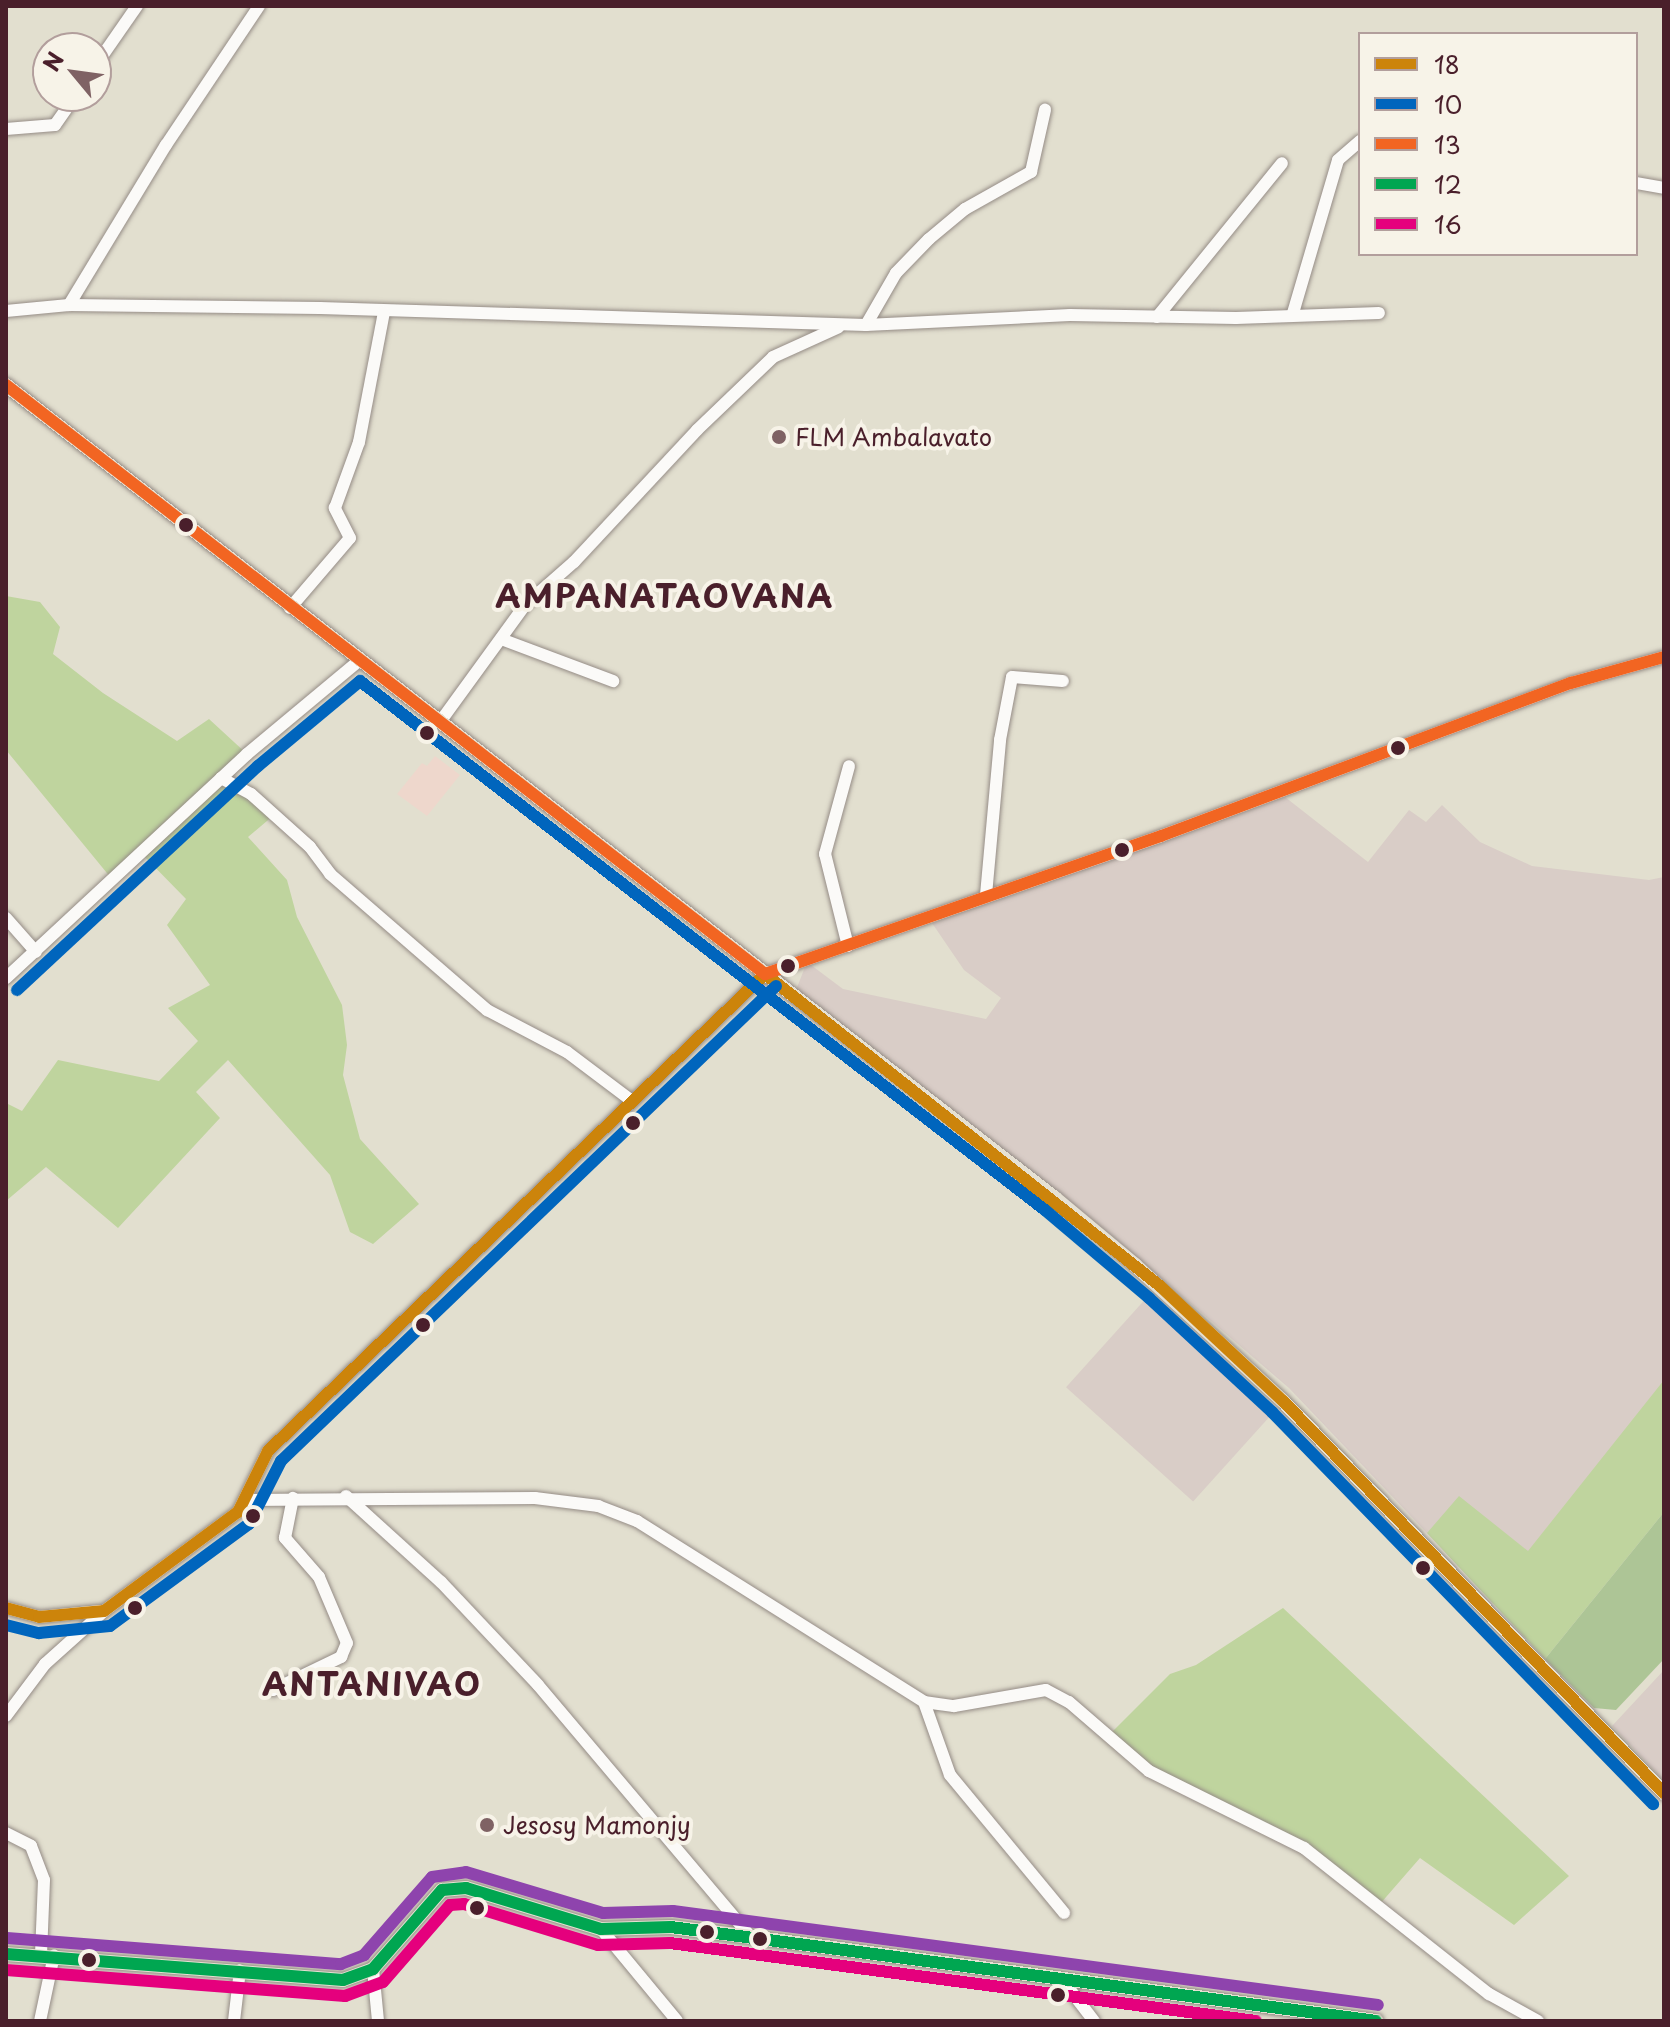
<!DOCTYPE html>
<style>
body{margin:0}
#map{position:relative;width:1670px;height:2027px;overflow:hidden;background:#e2dfcf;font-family:"Playpen Sans",sans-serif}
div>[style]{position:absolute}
.built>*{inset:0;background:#eed7cc}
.industrial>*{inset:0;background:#d9cdc7;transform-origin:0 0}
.green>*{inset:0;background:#bfd49e}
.forest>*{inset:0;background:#adc596}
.roads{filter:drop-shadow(0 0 2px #958c86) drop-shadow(0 0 2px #958c86)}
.minor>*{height:12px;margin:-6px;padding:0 6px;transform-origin:6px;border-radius:6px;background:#fbfaf8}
.major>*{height:14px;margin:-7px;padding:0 7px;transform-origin:7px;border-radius:7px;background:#e6e1d3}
.bus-1>*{height:12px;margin:-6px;padding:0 6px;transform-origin:6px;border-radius:6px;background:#cc840b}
.bus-2>*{height:12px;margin:-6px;padding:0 6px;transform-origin:6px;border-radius:6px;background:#0065bd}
.bus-3>*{height:12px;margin:-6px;padding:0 6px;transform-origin:6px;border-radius:6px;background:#f26522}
.bus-4>*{height:12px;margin:-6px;padding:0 6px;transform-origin:6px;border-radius:6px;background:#00a651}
.bus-5>*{height:12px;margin:-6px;padding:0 6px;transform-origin:6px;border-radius:6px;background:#e5007d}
.bus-6>*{height:12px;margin:-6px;padding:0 6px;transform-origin:6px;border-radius:6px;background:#8e44ad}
.dots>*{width:22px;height:22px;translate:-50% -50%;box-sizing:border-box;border:4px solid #f7f3e8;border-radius:50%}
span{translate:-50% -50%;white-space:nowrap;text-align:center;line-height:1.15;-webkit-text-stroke:8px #f7f3e8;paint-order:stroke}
.poi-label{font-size:24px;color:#4a1f2b}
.left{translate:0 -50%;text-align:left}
.district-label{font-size:32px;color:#4a1f2b;font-weight:700;letter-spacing:2px}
.frame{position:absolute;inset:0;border:8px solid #4a1f2b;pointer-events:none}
.legend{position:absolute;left:1358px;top:32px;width:280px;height:224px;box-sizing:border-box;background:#f7f3e8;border:2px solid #b29e9c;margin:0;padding:10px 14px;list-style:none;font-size:24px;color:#4a1f2b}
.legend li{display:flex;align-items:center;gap:16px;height:40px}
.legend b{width:40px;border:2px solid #b29e9c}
.north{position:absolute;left:32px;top:32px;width:80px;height:80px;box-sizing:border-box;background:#f7f3e8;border:2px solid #b29e9c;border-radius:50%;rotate:299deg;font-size:22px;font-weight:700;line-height:32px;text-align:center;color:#4a1f2b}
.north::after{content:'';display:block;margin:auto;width:28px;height:36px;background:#7f6264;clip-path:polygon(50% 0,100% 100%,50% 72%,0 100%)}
</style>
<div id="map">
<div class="built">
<div style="clip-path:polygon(435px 756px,460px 775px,427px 816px,397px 794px,422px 763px,427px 766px)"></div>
</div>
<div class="industrial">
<div style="clip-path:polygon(1285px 797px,1368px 862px,1409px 810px,1426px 822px,1442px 805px,1480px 842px,1532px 866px,1649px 880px,1664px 877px,1664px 1499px,1540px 1652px,1289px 1388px,1111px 1235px,796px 990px,807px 962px,843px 989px,986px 1019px,1001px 998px,964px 970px,932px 923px)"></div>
<div style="left:1149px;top:1295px;width:171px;height:124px;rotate:42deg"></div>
<div style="clip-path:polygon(1664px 1670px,1664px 1781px,1612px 1726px)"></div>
</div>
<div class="green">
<div style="clip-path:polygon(6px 596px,40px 602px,60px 627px,53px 654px,103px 693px,177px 741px,209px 719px,247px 754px,222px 778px,274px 815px,248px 837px,287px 880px,297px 917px,342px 1005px,347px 1045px,343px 1075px,360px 1139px,419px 1204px,373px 1244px,350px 1232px,330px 1175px,228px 1060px,196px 1092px,220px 1118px,118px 1228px,46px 1167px,6px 1201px,6px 1103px,22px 1111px,58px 1060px,159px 1081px,198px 1041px,168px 1008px,210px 985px,167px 925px,186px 899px,140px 852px,111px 878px,6px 750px)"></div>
<div style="clip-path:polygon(1664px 1380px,1664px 1512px,1545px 1659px,1427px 1533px,1459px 1496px,1528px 1551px)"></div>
<div style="clip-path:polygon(1283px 1608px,1569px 1876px,1514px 1925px,1420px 1858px,1380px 1904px,1340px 1872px,1188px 1795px,1108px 1736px,1170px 1674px,1196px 1665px)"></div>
</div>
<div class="forest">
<div style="clip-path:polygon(1664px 1512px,1664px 1659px,1616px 1710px,1594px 1708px,1545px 1659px)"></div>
</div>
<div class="roads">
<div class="minor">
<div style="left:96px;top:65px;width:72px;rotate:-55.2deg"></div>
<div style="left:6px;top:129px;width:49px;rotate:-4.7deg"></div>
<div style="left:55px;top:125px;width:35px;rotate:-55deg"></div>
<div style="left:1636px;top:183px;width:28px;rotate:10deg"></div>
<div style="left:69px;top:305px;width:187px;rotate:-58.8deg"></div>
<div style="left:166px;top:145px;width:167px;rotate:-56.2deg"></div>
<div style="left:6px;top:311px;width:63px;rotate:-5.4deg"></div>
<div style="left:69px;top:305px;width:251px;rotate:0.7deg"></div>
<div style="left:320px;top:308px;width:546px;rotate:1.78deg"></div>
<div style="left:866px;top:325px;width:204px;rotate:-2.8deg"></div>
<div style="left:1070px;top:315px;width:166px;rotate:1deg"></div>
<div style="left:1236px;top:318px;width:143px;rotate:-2deg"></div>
<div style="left:1293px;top:313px;width:159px;rotate:-73.6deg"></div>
<div style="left:1338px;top:160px;width:29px;rotate:-41deg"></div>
<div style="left:1157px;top:317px;width:198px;rotate:-50.9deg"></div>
<div style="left:866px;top:325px;width:60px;rotate:-60deg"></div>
<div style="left:896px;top:273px;width:47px;rotate:-45.9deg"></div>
<div style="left:929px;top:239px;width:47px;rotate:-39.8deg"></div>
<div style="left:965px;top:209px;width:76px;rotate:-29.3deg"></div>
<div style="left:1031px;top:172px;width:64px;rotate:-77.3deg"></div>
<div style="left:290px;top:608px;width:92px;rotate:-49.4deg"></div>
<div style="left:350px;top:538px;width:34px;rotate:-117deg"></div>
<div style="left:335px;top:508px;width:70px;rotate:-70deg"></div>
<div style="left:359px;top:442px;width:132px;rotate:-79.1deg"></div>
<div style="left:501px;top:639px;width:120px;rotate:20.6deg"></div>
<div style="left:440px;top:722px;width:145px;rotate:-54deg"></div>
<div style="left:525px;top:605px;width:65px;rotate:-41.3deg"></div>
<div style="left:574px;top:562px;width:180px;rotate:-47deg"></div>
<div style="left:697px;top:430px;width:105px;rotate:-43.8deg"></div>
<div style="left:773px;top:357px;width:72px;rotate:-24.4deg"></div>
<div style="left:221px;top:778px;width:34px;rotate:28deg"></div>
<div style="left:251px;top:794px;width:79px;rotate:41.9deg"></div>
<div style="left:310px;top:847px;width:34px;rotate:53deg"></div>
<div style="left:330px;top:874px;width:208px;rotate:40.9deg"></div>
<div style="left:487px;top:1010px;width:90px;rotate:27.7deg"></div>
<div style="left:567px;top:1052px;width:81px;rotate:37deg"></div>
<div style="left:986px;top:895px;width:156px;rotate:-84.8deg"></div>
<div style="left:1000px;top:740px;width:64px;rotate:-79.2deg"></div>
<div style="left:1012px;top:677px;width:51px;rotate:4.5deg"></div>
<div style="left:6px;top:918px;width:45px;rotate:48.6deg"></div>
<div style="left:848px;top:946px;width:95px;rotate:-104deg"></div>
<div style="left:825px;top:854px;width:91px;rotate:-74.7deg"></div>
<div style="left:6px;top:978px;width:329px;rotate:-42.9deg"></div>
<div style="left:247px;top:754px;width:147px;rotate:-39.8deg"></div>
<div style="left:346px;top:1496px;width:128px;rotate:42.2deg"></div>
<div style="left:441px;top:1582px;width:141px;rotate:46.7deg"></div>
<div style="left:538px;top:1685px;width:330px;rotate:49.8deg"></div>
<div style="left:246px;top:1500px;width:289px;rotate:-0.4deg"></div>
<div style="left:535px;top:1498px;width:64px;rotate:7.2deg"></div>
<div style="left:598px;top:1506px;width:42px;rotate:21deg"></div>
<div style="left:637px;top:1521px;width:339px;rotate:32.2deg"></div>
<div style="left:924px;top:1702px;width:30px;rotate:8deg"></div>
<div style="left:954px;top:1706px;width:93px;rotate:-9.9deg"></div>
<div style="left:1046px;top:1690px;width:26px;rotate:28deg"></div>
<div style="left:1069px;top:1702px;width:106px;rotate:40.8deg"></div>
<div style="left:1149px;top:1771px;width:173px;rotate:26.4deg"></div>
<div style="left:1304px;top:1848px;width:236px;rotate:38.3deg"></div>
<div style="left:1489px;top:1994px;width:56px;rotate:28.9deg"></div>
<div style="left:6px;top:1608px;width:34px;rotate:15deg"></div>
<div style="left:39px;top:1617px;width:62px;rotate:-5.5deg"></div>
<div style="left:273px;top:1690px;width:76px;rotate:-25.9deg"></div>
<div style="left:341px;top:1657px;width:15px;rotate:-67deg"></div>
<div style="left:347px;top:1643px;width:72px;rotate:-113deg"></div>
<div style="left:319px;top:1577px;width:52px;rotate:-131.1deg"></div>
<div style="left:285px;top:1538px;width:41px;rotate:-78.7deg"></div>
<div style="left:924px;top:1702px;width:77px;rotate:70.4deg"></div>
<div style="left:950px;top:1775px;width:179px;rotate:50.4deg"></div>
<div style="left:6px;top:1716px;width:65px;rotate:-53.1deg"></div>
<div style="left:45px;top:1664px;width:79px;rotate:-41.9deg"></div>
<div style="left:104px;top:1611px;width:167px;rotate:-36.5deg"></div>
<div style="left:238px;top:1512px;width:68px;rotate:-63.8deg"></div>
<div style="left:268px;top:1451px;width:689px;rotate:-43.82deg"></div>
<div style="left:765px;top:974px;width:419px;rotate:-19.2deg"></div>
<div style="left:1161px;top:836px;width:438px;rotate:-20.5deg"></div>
<div style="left:1571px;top:683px;width:97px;rotate:-15.6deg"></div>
<div style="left:6px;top:1833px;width:28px;rotate:27deg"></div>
<div style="left:31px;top:1846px;width:36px;rotate:69deg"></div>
<div style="left:44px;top:1880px;width:74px;rotate:92.3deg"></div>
<div style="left:601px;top:1929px;width:119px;rotate:50.4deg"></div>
<div style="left:373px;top:1969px;width:52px;rotate:84.5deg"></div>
<div style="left:1064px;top:1982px;width:49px;rotate:52.4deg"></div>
<div style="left:40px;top:2021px;width:67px;rotate:-78deg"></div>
<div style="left:234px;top:2021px;width:51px;rotate:-83.3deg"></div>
</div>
<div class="major">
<div style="left:6px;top:385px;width:1327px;rotate:37.78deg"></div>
<div style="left:1055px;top:1198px;width:104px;rotate:39.9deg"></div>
<div style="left:1135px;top:1265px;width:201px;rotate:42.6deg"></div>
<div style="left:1283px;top:1401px;width:547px;rotate:45.82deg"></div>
<div style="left:6px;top:1954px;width:338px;rotate:4.4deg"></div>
<div style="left:343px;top:1980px;width:32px;rotate:-20deg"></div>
<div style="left:373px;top:1969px;width:105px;rotate:-48.9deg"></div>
<div style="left:442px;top:1890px;width:24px;rotate:-5deg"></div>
<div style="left:466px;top:1888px;width:141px;rotate:16.9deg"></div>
<div style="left:601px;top:1929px;width:70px;rotate:-1.6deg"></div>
<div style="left:671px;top:1927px;width:81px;rotate:7.1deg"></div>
<div style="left:751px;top:1937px;width:631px;rotate:7.65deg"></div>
</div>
</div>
<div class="bus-1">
<div style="left:765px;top:974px;width:503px;rotate:38.3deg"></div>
<div style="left:1160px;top:1286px;width:168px;rotate:43.1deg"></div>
<div style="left:1283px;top:1401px;width:547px;rotate:45.82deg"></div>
<div style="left:6px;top:1608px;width:34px;rotate:15deg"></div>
<div style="left:39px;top:1617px;width:65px;rotate:-5.3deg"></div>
<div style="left:104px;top:1611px;width:167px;rotate:-36.5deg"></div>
<div style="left:238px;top:1512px;width:68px;rotate:-63.8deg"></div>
<div style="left:268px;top:1451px;width:689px;rotate:-43.82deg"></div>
</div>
<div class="bus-2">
<div style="left:17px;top:990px;width:329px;rotate:-42.9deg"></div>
<div style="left:258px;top:766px;width:133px;rotate:-39.8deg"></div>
<div style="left:360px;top:681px;width:865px;rotate:37.68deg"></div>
<div style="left:1045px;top:1210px;width:136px;rotate:40.2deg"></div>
<div style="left:1149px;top:1298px;width:168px;rotate:42.8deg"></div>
<div style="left:1272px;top:1412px;width:547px;rotate:45.82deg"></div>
<div style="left:6px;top:1625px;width:34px;rotate:14deg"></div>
<div style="left:39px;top:1633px;width:71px;rotate:-5.6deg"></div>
<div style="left:110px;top:1626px;width:172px;rotate:-36.3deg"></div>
<div style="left:249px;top:1524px;width:71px;rotate:-63.1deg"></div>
<div style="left:281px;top:1461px;width:686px;rotate:-43.82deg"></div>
</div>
<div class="bus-3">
<div style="left:6px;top:385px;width:961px;rotate:37.81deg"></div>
<div style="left:765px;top:974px;width:419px;rotate:-19.2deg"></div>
<div style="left:1161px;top:836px;width:438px;rotate:-20.5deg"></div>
<div style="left:1571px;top:683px;width:97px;rotate:-15.6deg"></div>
</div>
<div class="bus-4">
<div style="left:6px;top:1954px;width:338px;rotate:4.4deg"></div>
<div style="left:343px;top:1980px;width:32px;rotate:-20deg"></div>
<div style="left:373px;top:1969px;width:105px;rotate:-48.9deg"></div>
<div style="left:442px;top:1890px;width:24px;rotate:-5deg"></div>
<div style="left:466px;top:1888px;width:141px;rotate:16.9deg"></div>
<div style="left:601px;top:1929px;width:70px;rotate:-1.6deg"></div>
<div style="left:671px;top:1927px;width:711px;rotate:7.59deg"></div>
</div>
<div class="bus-5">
<div style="left:6px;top:1970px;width:340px;rotate:4.4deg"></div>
<div style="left:345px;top:1996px;width:40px;rotate:-20.2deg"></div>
<div style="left:383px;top:1982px;width:102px;rotate:-49deg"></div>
<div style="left:450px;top:1905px;width:14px;rotate:-4deg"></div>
<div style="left:464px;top:1904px;width:140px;rotate:17deg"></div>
<div style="left:598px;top:1945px;width:72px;rotate:-1.6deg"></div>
<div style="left:670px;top:1943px;width:591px;rotate:7.58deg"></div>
</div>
<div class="bus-6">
<div style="left:7px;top:1938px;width:335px;rotate:4.5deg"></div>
<div style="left:341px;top:1964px;width:25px;rotate:-21deg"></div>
<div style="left:364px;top:1955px;width:103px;rotate:-48.9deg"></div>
<div style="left:432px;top:1877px;width:34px;rotate:-8deg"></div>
<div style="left:466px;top:1872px;width:143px;rotate:16.7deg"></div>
<div style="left:603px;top:1913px;width:70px;rotate:-1.6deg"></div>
<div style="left:673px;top:1911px;width:711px;rotate:7.59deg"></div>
</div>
<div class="dots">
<div style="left:779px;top:437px;background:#7f6264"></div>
<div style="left:186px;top:525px;background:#4a1f2b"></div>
<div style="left:427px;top:733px;background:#4a1f2b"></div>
<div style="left:1398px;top:748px;background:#4a1f2b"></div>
<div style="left:1122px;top:850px;background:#4a1f2b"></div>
<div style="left:788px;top:966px;background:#4a1f2b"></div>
<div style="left:633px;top:1123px;background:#4a1f2b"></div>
<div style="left:423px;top:1325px;background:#4a1f2b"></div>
<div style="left:253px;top:1516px;background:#4a1f2b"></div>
<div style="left:1423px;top:1568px;background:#4a1f2b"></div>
<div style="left:135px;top:1608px;background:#4a1f2b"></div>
<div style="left:487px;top:1825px;background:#7f6264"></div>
<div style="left:477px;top:1908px;background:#4a1f2b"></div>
<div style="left:707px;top:1932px;background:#4a1f2b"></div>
<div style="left:760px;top:1939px;background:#4a1f2b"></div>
<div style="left:89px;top:1960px;background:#4a1f2b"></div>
<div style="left:1058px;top:1995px;background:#4a1f2b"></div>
</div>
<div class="poi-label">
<span class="left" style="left:795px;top:437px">FLM Ambalavato</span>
<span class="left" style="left:503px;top:1825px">Jesosy Mamonjy</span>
</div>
<div class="district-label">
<span style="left:665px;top:595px">AMPANATAOVANA</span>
<span style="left:372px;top:1683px">ANTANIVAO</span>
</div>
<div class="frame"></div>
<ul class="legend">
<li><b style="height:10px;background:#cc840b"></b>18</li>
<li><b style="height:10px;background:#0065bd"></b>10</li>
<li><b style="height:10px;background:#f26522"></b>13</li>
<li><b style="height:10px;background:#00a651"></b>12</li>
<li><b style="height:10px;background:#e5007d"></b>16</li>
</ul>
<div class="north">N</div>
</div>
